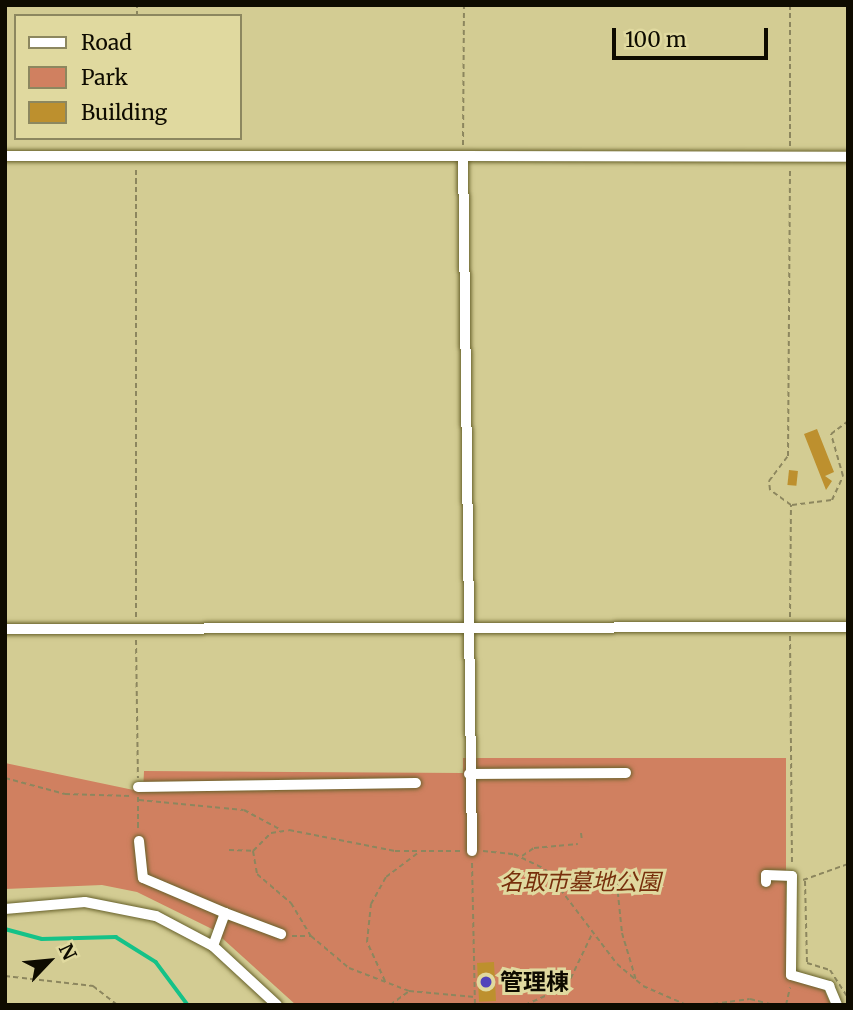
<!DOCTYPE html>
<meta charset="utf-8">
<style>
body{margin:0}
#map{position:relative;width:853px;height:1010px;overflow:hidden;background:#d3cc93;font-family:Merriweather,"Noto Sans JP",serif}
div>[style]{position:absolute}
.green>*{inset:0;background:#d08060}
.stream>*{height:3.5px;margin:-1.75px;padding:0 1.75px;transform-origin:1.75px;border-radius:1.75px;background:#15c288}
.building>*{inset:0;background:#bd902e;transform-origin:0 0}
.path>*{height:2px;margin-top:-1px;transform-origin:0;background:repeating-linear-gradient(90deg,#8c865e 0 5px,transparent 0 8.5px)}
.roads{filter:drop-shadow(0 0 2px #67612a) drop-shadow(0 0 2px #67612a)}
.minor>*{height:10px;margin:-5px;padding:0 5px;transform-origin:5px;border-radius:5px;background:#fff}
.dots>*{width:19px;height:19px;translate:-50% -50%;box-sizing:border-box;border:4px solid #e0d99f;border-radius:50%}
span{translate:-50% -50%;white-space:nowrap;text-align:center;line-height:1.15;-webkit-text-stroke:6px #e0d99f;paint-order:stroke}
.park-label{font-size:23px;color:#772f0c;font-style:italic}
.poi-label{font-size:23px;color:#0e0b00;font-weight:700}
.left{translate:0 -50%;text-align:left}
.frame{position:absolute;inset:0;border:7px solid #0e0b00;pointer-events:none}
.legend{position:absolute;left:14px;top:14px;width:228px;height:126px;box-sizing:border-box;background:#e0d99f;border:2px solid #8c875f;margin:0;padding:9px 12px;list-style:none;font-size:21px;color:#0e0b00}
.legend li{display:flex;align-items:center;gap:14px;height:35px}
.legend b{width:35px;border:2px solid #8c875f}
.north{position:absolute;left:14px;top:926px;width:70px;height:70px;-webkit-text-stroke:5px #e0d99f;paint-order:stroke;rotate:64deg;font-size:19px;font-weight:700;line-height:28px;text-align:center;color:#0e0b00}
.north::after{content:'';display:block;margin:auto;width:24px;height:32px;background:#0e0b00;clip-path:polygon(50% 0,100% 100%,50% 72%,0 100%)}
.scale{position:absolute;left:612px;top:28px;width:156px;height:32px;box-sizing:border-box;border:4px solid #0e0b00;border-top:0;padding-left:9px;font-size:21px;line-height:24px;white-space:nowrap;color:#0e0b00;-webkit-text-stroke:5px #e0d99f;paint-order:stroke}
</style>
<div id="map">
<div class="green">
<div style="clip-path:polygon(463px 758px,786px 758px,786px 973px,824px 989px,831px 1005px,296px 1005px,212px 929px,137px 892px,102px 885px,5px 889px,5px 763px,143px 792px,144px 771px,463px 773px)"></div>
</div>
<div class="stream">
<div style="left:5px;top:929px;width:38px;rotate:15deg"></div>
<div style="left:42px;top:939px;width:74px;rotate:-1.5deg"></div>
<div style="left:116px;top:937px;width:47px;rotate:32deg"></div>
<div style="left:156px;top:962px;width:54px;rotate:53.3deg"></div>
</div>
<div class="building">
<div style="clip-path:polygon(817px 429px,834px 472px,825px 476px,832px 481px,826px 490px,804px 434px)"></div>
<div style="left:789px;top:470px;width:9px;height:15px;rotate:6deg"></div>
<div style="left:494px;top:962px;width:39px;height:17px;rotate:87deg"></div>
</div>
<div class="path">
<div style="left:790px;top:5px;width:143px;rotate:90deg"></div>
<div style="left:137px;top:16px;width:11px;rotate:-90deg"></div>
<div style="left:463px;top:145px;width:140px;rotate:-89.6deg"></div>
<div style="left:792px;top:505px;width:40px;rotate:-7.1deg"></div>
<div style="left:832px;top:500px;width:26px;rotate:-65deg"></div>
<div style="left:843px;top:476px;width:44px;rotate:-105.9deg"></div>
<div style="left:831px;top:434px;width:21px;rotate:-37deg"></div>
<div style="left:136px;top:617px;width:450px;rotate:-90deg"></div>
<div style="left:790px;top:617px;width:112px;rotate:-89.5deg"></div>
<div style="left:791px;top:505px;width:26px;rotate:-144deg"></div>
<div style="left:770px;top:490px;width:9px;rotate:-96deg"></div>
<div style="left:769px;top:481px;width:31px;rotate:-53deg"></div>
<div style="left:788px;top:456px;width:289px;rotate:-89.6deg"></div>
<div style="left:790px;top:636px;width:229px;rotate:89.5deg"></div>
<div style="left:136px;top:640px;width:138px;rotate:89.2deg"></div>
<div style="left:5px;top:778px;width:62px;rotate:14.9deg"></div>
<div style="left:65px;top:794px;width:66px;rotate:1.7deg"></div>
<div style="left:138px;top:797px;width:33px;rotate:90deg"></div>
<div style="left:139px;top:800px;width:105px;rotate:5.4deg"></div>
<div style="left:244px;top:810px;width:42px;rotate:28.4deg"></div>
<div style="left:581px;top:833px;width:8px;rotate:83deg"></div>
<div style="left:229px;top:850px;width:24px;rotate:2deg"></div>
<div style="left:253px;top:851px;width:23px;rotate:80deg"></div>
<div style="left:257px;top:874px;width:45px;rotate:40.5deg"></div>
<div style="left:291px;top:903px;width:39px;rotate:59deg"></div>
<div style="left:253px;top:851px;width:25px;rotate:-45deg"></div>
<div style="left:271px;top:833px;width:18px;rotate:-9deg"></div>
<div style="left:289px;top:830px;width:108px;rotate:11.2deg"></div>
<div style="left:395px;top:851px;width:65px"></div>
<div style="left:483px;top:851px;width:31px;rotate:6deg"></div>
<div style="left:514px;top:854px;width:34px;rotate:26deg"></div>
<div style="left:545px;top:869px;width:119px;rotate:52.8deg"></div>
<div style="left:617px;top:964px;width:34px;rotate:40deg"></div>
<div style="left:643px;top:986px;width:48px;rotate:23.4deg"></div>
<div style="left:522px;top:856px;width:14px;rotate:-34deg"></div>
<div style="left:534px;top:848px;width:44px;rotate:-5.2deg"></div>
<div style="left:472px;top:863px;width:142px;rotate:88.8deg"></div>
<div style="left:616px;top:875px;width:58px;rotate:84.1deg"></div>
<div style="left:622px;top:933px;width:49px;rotate:73.4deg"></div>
<div style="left:803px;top:880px;width:48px;rotate:-19.6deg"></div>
<div style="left:805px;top:881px;width:82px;rotate:88.6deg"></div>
<div style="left:807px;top:963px;width:24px;rotate:17deg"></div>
<div style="left:830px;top:970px;width:33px;rotate:57deg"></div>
<div style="left:292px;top:936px;width:19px"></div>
<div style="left:311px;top:936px;width:50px;rotate:40.1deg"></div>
<div style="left:349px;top:968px;width:64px;rotate:21deg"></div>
<div style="left:5px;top:976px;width:89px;rotate:6.5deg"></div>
<div style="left:93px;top:986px;width:31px;rotate:38deg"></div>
<div style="left:385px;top:981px;width:43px;rotate:-114.8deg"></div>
<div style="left:367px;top:942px;width:38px;rotate:-84deg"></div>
<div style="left:371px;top:904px;width:31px;rotate:-61deg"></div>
<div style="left:386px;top:877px;width:39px;rotate:-37deg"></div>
<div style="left:390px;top:1005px;width:24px;rotate:-36deg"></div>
<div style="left:409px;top:991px;width:66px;rotate:5.2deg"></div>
<div style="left:525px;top:1005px;width:46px;rotate:-24.3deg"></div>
<div style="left:567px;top:986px;width:60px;rotate:-64.3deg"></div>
<div style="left:705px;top:1005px;width:45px;rotate:-7.6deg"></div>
<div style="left:750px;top:999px;width:25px;rotate:14deg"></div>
<div style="left:786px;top:1005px;width:18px;rotate:-77deg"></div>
</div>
<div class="roads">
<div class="minor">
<div style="left:5px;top:156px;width:458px"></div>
<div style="left:5px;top:629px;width:843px;rotate:-0.14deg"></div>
<div style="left:469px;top:774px;width:157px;rotate:-0.4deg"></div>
<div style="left:138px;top:787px;width:278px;rotate:-0.8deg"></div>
<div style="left:139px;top:841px;width:37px;rotate:84deg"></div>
<div style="left:143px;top:878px;width:89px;rotate:23.1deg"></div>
<div style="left:225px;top:913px;width:35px;rotate:110deg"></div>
<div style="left:472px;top:851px;width:695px;rotate:-90.74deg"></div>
<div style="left:463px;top:156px;width:385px;rotate:0.1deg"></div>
<div style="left:766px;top:882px;width:7px;rotate:-90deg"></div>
<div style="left:766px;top:875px;width:26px;rotate:2deg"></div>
<div style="left:792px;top:876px;width:99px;rotate:90.6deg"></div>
<div style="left:791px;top:975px;width:40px;rotate:16deg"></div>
<div style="left:829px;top:986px;width:21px;rotate:67deg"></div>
<div style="left:5px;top:909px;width:80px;rotate:-5deg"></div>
<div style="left:85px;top:902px;width:72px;rotate:11.2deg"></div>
<div style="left:156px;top:916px;width:64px;rotate:27.8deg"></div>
<div style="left:213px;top:946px;width:87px;rotate:42.7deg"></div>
<div style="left:225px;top:913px;width:60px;rotate:20.6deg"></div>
</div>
</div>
<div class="dots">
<div style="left:486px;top:982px;background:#5143ba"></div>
</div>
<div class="park-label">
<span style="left:580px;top:882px">名取市墓地公園</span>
</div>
<div class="poi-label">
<span class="left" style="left:500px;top:982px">管理棟</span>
</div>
<div class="frame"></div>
<ul class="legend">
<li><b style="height:9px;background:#fff"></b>Road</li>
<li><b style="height:19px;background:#d08060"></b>Park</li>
<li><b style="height:19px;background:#bd902e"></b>Building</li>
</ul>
<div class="north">N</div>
<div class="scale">100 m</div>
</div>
